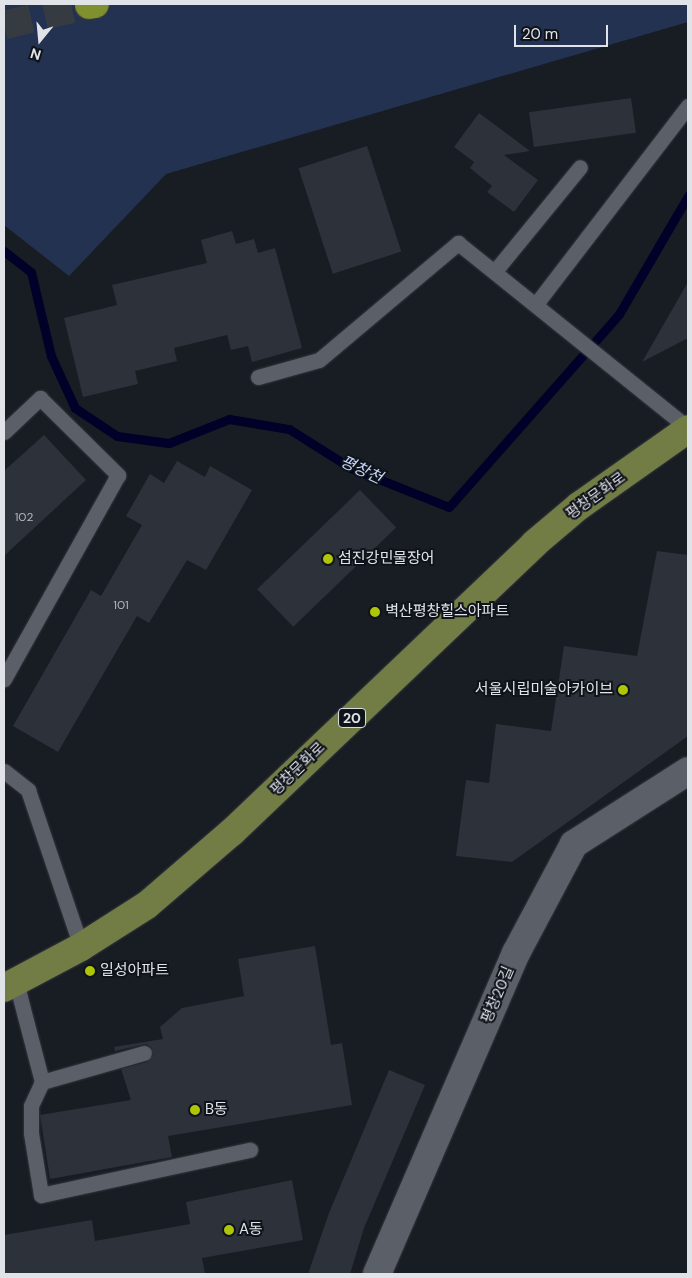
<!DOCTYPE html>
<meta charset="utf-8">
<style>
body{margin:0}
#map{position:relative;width:692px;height:1278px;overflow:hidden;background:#181c23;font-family:"DM Sans","Noto Sans KR",sans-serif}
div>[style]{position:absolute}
.green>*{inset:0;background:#243252}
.stream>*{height:9px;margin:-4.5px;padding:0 4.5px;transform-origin:4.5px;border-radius:4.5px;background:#010029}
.building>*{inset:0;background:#2d313a;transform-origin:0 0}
.highway-tunnel>*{height:28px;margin-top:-14px;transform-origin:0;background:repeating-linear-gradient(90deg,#363a41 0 28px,transparent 0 42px)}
.roads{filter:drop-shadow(0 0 1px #34373d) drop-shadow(0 0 1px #34373d)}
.lane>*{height:15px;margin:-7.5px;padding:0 7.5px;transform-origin:7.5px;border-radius:7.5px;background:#5b5f68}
.street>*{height:28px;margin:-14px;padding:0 14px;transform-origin:14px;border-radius:14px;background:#5b5f68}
.primary>*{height:28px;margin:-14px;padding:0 14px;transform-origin:14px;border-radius:14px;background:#727c45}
.highway>*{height:28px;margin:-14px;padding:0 14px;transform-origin:14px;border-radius:14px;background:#81902e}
.dots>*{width:14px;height:14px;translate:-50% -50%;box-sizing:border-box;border:2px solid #0f131a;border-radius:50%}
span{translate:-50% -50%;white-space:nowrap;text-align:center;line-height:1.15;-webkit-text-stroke:4px #0f131a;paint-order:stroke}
.number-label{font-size:12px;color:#b3b6bc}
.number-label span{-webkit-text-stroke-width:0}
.shield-label span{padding:1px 4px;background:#0f131a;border:1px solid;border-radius:4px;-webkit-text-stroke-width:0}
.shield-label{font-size:14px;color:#e0e3e8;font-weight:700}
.street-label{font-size:15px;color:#e0e3e8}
.poi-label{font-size:15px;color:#e0e3e8}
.left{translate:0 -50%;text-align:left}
.right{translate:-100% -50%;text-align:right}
.water-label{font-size:16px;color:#c6d6f8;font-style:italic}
.frame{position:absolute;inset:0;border:5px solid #e0e3e8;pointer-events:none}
.north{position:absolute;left:15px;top:15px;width:50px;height:50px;-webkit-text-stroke:4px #0f131a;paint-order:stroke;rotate:197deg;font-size:14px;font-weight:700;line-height:20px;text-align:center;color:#e0e3e8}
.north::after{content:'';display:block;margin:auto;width:18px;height:22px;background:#e0e3e8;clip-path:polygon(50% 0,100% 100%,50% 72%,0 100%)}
.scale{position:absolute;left:514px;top:25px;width:94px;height:22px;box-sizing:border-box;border:2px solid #e0e3e8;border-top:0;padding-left:6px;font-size:15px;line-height:18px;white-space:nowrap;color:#e0e3e8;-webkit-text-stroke:4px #0f131a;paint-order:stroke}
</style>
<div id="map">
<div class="green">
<div style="clip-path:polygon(4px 4px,688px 4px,688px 22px,166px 174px,69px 276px,4px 225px)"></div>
</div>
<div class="stream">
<div style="left:4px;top:251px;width:34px;rotate:38deg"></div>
<div style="left:31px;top:272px;width:86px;rotate:76.6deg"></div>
<div style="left:51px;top:356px;width:57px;rotate:65.2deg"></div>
<div style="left:75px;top:408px;width:50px;rotate:33.7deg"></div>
<div style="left:117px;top:436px;width:52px;rotate:7.7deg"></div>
<div style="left:169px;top:443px;width:65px;rotate:-21.8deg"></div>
<div style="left:229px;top:419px;width:61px;rotate:9.5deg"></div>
<div style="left:289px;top:429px;width:73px;rotate:32.2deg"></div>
<div style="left:351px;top:468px;width:105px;rotate:21.7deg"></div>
<div style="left:449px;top:507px;width:257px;rotate:-48.6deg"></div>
<div style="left:619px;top:314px;width:137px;rotate:-59.7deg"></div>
</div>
<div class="building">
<div style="left:631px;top:98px;width:35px;height:103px;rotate:82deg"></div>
<div style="clip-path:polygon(479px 113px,530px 151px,504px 155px,538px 180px,514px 212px,487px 192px,492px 186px,470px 168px,474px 162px,454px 147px)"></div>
<div style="left:367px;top:146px;width:111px;height:72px;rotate:72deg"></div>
<div style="clip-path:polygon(232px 231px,236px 244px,254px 239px,258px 253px,275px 248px,302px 348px,252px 362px,248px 346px,231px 350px,227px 335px,174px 348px,177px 361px,135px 371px,138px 384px,83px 397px,64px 318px,117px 305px,112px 285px,207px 263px,201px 240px)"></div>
<div style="clip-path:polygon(688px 282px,688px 338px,642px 362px)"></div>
<div style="clip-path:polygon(44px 435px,86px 480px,4px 556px,4px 471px)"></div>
<div style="clip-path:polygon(177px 461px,205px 477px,210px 466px,252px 490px,206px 570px,187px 560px,149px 623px,137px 616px,58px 752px,13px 726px,91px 590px,101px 596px,142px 525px,126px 516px,150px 474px,164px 483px)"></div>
<div style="left:360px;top:490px;width:52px;height:143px;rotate:46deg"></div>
<div style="clip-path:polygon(657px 551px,688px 555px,688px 736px,512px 862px,456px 856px,466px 780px,489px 783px,496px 724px,551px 731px,564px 646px,637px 656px)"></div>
<div style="clip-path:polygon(315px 946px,331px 1045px,342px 1043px,352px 1105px,168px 1136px,172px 1157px,50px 1179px,40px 1115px,131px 1100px,121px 1069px,147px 1062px,153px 1055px,151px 1047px,146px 1044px,115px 1051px,114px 1047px,163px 1039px,160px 1027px,182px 1008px,244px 996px,238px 959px)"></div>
<div style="clip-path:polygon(389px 1070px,425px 1085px,364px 1228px,350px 1274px,308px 1274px,329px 1213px)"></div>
<div style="clip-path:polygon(292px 1180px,303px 1240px,202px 1258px,205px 1274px,4px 1274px,4px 1235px,92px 1220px,95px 1241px,190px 1224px,186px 1202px)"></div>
</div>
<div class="highway-tunnel">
<div style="left:4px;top:25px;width:87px;rotate:-13.2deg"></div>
</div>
<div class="roads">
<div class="lane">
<div style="left:495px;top:271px;width:134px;rotate:-50.7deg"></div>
<div style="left:536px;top:304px;width:250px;rotate:-52.5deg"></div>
<div style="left:258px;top:377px;width:63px;rotate:-15.6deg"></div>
<div style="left:319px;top:360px;width:182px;rotate:-40.1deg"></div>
<div style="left:458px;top:243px;width:295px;rotate:38.8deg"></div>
<div style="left:4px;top:432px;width:50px;rotate:-43.4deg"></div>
<div style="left:40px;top:398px;width:110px;rotate:44.6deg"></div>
<div style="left:118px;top:475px;width:234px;rotate:119.2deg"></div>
<div style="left:4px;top:771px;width:31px;rotate:38deg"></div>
<div style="left:28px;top:790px;width:166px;rotate:71.3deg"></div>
<div style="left:16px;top:982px;width:103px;rotate:75.4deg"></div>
<div style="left:42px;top:1082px;width:26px;rotate:115deg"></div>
<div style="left:31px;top:1106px;width:27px;rotate:90deg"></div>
<div style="left:31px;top:1133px;width:63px;rotate:80.8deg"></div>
<div style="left:41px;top:1195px;width:214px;rotate:-12.2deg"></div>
<div style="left:42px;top:1082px;width:106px;rotate:-15.9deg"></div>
</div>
<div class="street">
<div style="left:377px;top:1274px;width:350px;rotate:-66.6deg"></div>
<div style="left:516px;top:953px;width:123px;rotate:-62deg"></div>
<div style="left:574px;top:844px;width:135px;rotate:-32.6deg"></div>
</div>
<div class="primary">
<div style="left:4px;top:988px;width:87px;rotate:-28deg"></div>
<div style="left:81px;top:947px;width:78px;rotate:-32.5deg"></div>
<div style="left:147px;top:905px;width:112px;rotate:-40.7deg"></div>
<div style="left:232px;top:832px;width:417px;rotate:-43.6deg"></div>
<div style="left:534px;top:544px;width:59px;rotate:-40.2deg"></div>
<div style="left:579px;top:506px;width:133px;rotate:-35.2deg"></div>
</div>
<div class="highway">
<div style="left:89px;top:5px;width:6px;rotate:-9deg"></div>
</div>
</div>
<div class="dots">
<div style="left:328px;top:559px;background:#afc507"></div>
<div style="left:375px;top:612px;background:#afc507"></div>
<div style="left:623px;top:690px;background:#afc507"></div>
<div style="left:90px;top:971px;background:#afc507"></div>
<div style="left:195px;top:1110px;background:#afc507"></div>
<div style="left:229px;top:1230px;background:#afc507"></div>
</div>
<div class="number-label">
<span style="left:24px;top:518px">102</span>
<span style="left:121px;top:606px">101</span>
</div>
<div class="shield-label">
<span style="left:352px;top:718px">20</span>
</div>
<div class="street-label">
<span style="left:596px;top:496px;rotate:-36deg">평창문화로</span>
<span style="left:298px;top:769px;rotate:-44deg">평창문화로</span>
<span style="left:498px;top:995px;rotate:-67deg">평창20길</span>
</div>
<div class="poi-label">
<span class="left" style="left:338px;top:559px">섬진강민물장어</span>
<span class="left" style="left:385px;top:612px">벽산평창힐스아파트</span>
<span class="right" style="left:613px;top:690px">서울시립미술아카이브</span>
<span class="left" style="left:100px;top:971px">일성아파트</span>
<span class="left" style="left:205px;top:1110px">B동</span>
<span class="left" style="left:239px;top:1230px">A동</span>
</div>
<div class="water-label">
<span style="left:361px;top:470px;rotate:25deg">평창천</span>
</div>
<div class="frame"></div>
<div class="north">N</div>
<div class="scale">20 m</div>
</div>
